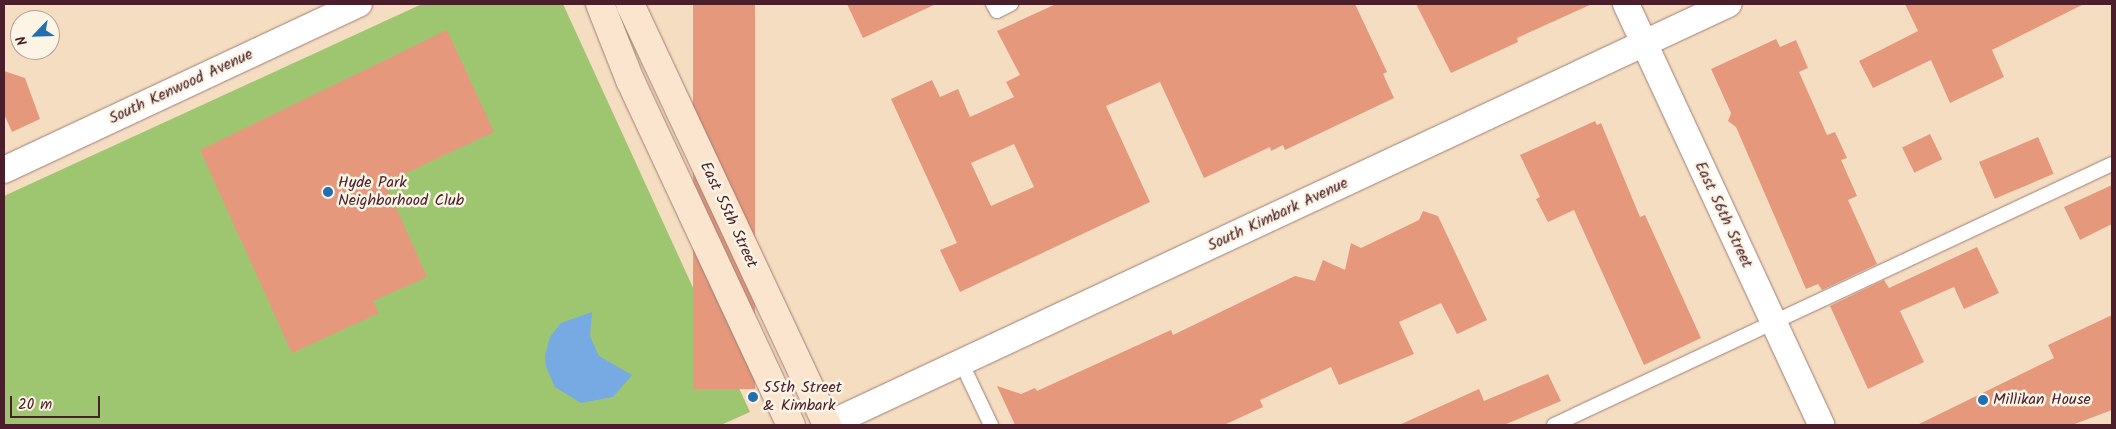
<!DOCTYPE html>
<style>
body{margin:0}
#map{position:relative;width:2116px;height:429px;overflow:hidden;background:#f5ddc1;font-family:Kalam,sans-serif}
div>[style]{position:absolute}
.green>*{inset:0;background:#9ec671}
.water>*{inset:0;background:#77a9e3}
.building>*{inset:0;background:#e6987c;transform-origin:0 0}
.roads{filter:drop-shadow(0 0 1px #a07e76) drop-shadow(0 0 1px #a07e76)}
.lane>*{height:14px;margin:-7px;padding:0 7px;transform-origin:7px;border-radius:7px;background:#fff}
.street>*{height:26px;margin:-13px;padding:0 13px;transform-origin:13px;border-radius:13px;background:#fff}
.secondary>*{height:28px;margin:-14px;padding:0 14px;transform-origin:14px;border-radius:14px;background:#fbe5cf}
.dots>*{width:14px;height:14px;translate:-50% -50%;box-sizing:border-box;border:2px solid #fcf5e5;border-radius:50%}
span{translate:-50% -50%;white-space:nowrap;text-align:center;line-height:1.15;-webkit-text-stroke:5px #fcf5e5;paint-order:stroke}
.street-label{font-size:16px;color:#4a1f2b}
.poi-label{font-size:16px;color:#4a1f2b}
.left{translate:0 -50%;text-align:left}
.frame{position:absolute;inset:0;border:5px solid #4a1f2b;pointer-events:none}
.north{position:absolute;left:10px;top:10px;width:50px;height:50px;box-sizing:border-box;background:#fcf5e5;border:1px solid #b59f9b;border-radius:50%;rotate:246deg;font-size:14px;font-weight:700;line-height:20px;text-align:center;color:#4a1f2b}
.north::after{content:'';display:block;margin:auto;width:18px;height:22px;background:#1f6fb2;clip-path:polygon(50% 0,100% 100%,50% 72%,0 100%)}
.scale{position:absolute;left:10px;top:396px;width:90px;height:22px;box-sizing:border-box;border:2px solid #4a1f2b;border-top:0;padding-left:6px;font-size:15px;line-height:18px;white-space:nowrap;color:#4a1f2b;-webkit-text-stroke:4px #fcf5e5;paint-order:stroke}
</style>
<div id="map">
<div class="green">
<div style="clip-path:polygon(422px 4px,563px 4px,750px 412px,721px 425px,4px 425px,4px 196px)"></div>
</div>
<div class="water">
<div style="clip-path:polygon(592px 312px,590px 336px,599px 356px,632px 375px,613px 397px,581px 403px,555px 387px,546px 367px,545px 356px,550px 337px,561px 323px)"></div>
</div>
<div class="building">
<div style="left:693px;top:4px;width:62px;height:385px"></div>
<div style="clip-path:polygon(847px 4px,936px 4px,863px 38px)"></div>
<div style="clip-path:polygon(evenodd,1056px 4px,1355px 4px,1387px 72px,1383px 74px,1394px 98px,1285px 150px,1283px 145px,1271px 151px,1270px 147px,1204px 178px,1160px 82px,1106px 106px,1150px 202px,960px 292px,940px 250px,957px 243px,891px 99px,932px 80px,940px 97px,958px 89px,970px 117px,1014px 97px,1006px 82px,1020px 75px,997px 31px,1056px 4px,1014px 144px,1034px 187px,991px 206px,971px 163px,1014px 144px)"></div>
<div style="clip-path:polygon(1416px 4px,1592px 4px,1517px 38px,1518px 42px,1451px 73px)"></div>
<div style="clip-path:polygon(1905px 4px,2084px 4px,1992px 50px,2004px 77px,1950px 103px,1931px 60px,1873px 88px,1859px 61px,1918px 31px)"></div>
<div style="clip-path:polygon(447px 30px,494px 132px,385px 183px,427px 277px,373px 301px,379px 313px,292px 353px,200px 150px)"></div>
<div style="clip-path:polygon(1776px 39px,1780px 47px,1796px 40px,1808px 68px,1799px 72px,1827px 135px,1835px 132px,1847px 158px,1841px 160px,1857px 196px,1848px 200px,1877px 264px,1822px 290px,1818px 284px,1806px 289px,1736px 127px,1728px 121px,1731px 113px,1711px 69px)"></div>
<div style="clip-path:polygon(4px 71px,25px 78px,40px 119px,12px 132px,4px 114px)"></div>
<div style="clip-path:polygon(1595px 121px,1597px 125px,1601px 123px,1640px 217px,1645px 215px,1701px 338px,1644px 365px,1574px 210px,1548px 222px,1536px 199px,1540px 197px,1520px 155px)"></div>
<div style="left:1930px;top:134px;width:28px;height:31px;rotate:64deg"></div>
<div style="left:2038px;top:137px;width:40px;height:64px;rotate:67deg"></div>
<div style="clip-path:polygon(2112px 185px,2112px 224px,2080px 240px,2064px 207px)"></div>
<div style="clip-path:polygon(1423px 211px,1438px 216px,1487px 320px,1457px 334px,1441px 303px,1399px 322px,1414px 354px,1339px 385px,1331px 367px,1260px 400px,1263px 407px,1224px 425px,1015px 425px,997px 386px,1021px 394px,1035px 388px,1037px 391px,1171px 330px,1173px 335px,1295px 276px,1315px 281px,1323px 260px,1345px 270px,1351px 243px,1361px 248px,1419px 220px)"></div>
<div style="clip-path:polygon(1977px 247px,1999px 293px,1964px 309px,1954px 287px,1900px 311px,1924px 362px,1868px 389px,1830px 306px,1884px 280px,1889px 288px)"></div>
<div style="clip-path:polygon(2112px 315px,2112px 410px,2072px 425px,1917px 425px,2054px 358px,2048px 345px)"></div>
<div style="clip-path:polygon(1548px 374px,1561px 401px,1504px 425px,1399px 425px,1479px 389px,1484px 401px)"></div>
</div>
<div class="roads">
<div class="lane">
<div style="left:993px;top:4px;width:8px;rotate:60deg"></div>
<div style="left:997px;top:11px;width:16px;rotate:-27deg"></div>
<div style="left:962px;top:364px;width:68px;rotate:64.6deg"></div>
<div style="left:1554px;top:425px;width:616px;rotate:-25.07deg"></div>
</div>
<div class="street">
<div style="left:1626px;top:4px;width:464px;rotate:65.1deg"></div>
<div style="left:4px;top:170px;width:392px;rotate:-25.1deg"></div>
<div style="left:827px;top:425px;width:995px;rotate:-25.04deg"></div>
</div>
<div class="secondary">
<div style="left:600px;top:4px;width:82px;rotate:68.5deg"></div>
<div style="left:630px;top:80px;width:381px;rotate:65deg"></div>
<div style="left:630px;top:4px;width:465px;rotate:64.9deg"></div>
</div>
</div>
<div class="dots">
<div style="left:328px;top:192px;background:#1f6fb2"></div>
<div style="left:753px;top:397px;background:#1f6fb2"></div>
<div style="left:1983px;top:400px;background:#1f6fb2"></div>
</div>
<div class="street-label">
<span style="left:181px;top:87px;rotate:-25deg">South Kenwood Avenue</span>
<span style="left:728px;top:215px;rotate:65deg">East 55th Street</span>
<span style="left:1278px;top:215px;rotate:-25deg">South Kimbark Avenue</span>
<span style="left:1723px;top:215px;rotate:65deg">East 56th Street</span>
</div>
<div class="poi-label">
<span class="left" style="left:338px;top:192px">Hyde Park<br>Neighborhood Club</span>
<span class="left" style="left:763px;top:397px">55th Street<br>&amp; Kimbark</span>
<span class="left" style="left:1993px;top:400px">Millikan House</span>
</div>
<div class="frame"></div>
<div class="north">N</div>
<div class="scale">20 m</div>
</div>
